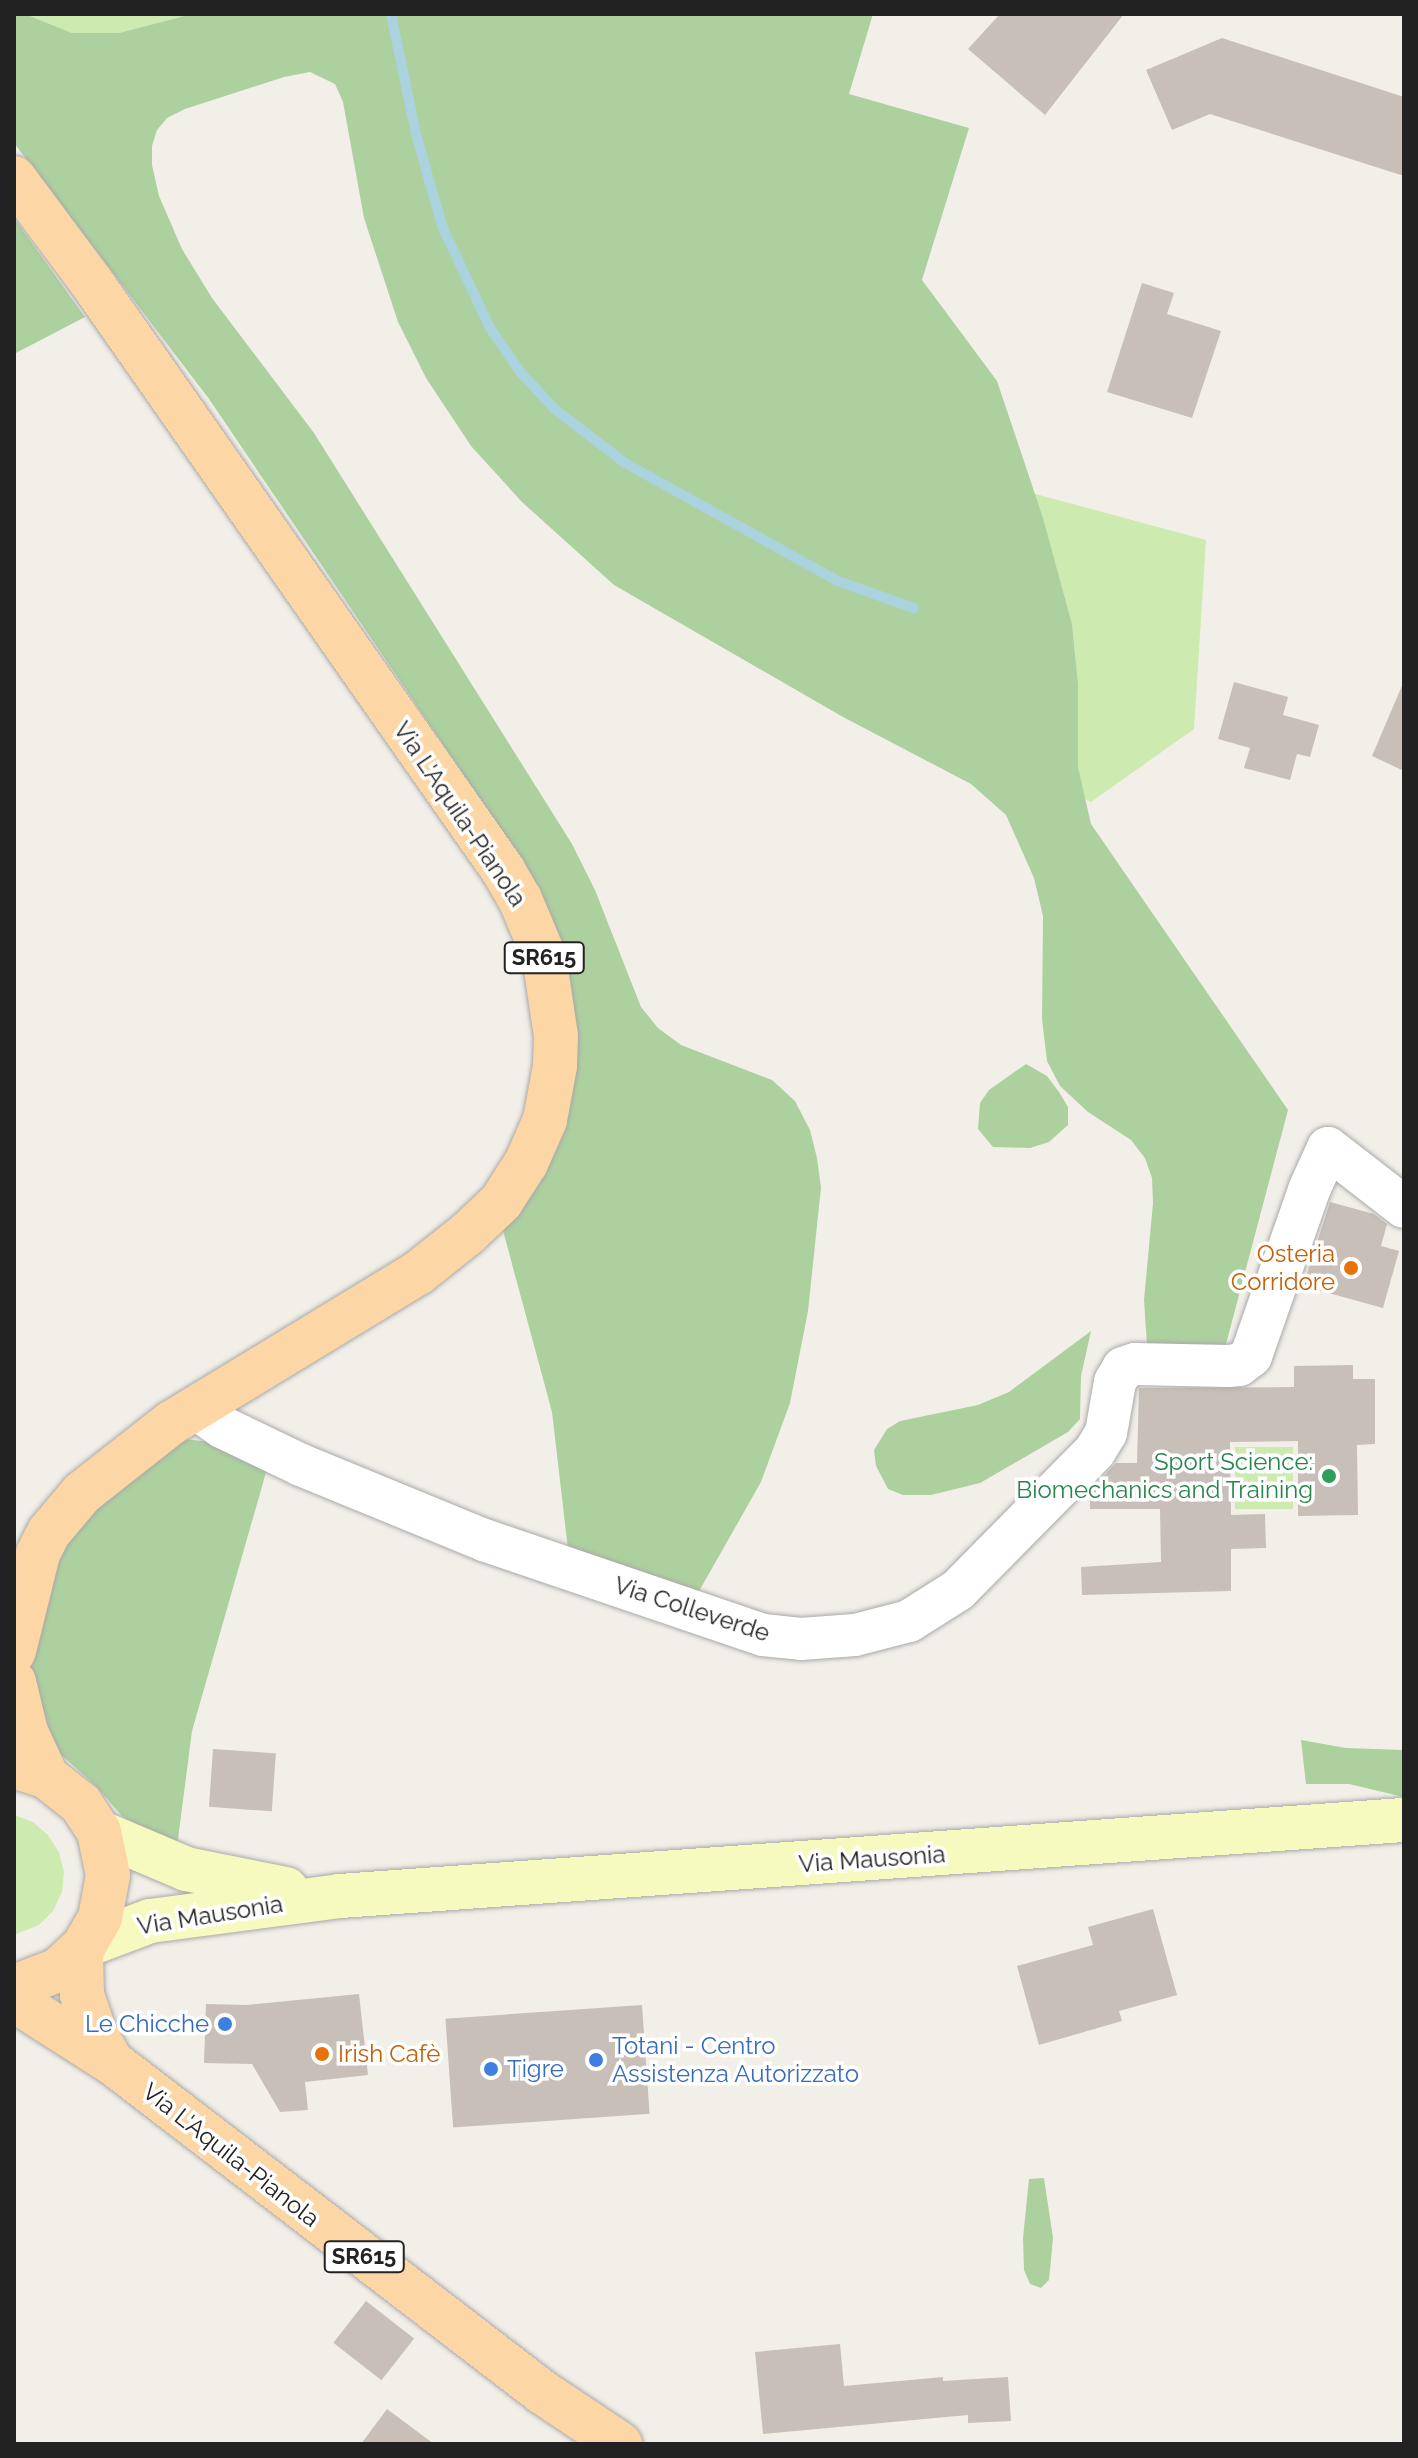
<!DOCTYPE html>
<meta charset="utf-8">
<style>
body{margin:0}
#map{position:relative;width:1418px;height:2458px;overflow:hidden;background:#f2efe9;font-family:Raleway,sans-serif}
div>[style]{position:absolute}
.grass>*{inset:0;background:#cdebb0;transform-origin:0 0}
.forest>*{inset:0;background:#add19e}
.stream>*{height:10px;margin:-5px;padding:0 5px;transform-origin:5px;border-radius:5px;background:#aad3df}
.building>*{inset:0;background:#c7bfb8;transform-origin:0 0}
.roads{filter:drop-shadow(0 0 2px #a9a9a9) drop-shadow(0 0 2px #a9a9a9)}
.street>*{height:42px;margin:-21px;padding:0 21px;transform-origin:21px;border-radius:21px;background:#fff}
.secondary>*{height:44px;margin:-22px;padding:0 22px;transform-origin:22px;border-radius:22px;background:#f7fabf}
.primary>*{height:44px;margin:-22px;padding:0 22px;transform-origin:22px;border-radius:22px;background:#fcd6a4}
.dots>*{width:22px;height:22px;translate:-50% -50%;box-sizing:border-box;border:4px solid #fff;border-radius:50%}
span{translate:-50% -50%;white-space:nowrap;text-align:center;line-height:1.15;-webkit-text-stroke:7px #fff;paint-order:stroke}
.shield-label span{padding:2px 6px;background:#fff;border:2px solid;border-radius:6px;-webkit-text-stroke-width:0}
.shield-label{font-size:22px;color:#222;font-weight:700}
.street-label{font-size:24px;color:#222}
.food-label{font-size:24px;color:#c56008}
.right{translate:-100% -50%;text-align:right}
.left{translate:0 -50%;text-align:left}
.leisure-label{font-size:24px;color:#27864d}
.shop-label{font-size:24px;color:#366cbe}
.frame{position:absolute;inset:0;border:16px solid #222;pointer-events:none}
</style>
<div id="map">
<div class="grass">
<div style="clip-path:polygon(25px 14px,192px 14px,119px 33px,72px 33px)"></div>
<div style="clip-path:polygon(1032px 493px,1206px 540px,1194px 729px,1091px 802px,1082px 797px,1078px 767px,1078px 683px,1072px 624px,1044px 521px)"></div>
<div style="left:1293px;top:1447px;width:62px;height:58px;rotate:90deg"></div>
<div style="clip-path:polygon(14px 1815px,33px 1822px,48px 1835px,59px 1852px,64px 1872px,62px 1892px,53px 1911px,39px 1925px,14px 1935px)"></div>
</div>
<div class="forest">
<div style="clip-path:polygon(14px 14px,25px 14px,72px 33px,119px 33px,192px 14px,873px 14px,849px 94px,969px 128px,922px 280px,997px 381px,1044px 521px,1072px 624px,1078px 683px,1078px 767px,1091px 824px,1288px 1110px,1225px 1348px,1147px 1345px,1144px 1300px,1153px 1203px,1152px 1178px,1145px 1158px,1131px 1140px,1088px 1112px,1060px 1086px,1047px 1061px,1042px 1019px,1043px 916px,1034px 878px,1006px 815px,971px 784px,843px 717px,614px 585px,522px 502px,471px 446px,426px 378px,398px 322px,364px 218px,343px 102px,335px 84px,310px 72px,284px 77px,185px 109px,167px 118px,157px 130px,152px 146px,152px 165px,159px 196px,182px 249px,212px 298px,314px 433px,572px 844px,595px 890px,641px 1007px,658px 1028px,681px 1045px,772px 1080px,795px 1101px,810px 1130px,817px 1158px,821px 1188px,808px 1311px,790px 1403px,761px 1482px,694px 1600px,569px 1558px,552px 1412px,502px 1227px,556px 1143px,512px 846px,209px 399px,14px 143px)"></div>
<div style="clip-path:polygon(14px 218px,85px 317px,14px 354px)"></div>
<div style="clip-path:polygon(1026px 1064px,1047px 1076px,1059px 1092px,1068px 1107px,1068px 1125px,1049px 1142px,1030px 1148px,993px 1147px,978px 1129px,980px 1103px,989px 1090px)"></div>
<div style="clip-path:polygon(1091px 1331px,1081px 1376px,1080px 1419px,1068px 1432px,980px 1483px,931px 1495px,903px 1495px,888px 1489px,876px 1466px,874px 1450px,887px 1429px,900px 1421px,978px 1405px,1009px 1392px)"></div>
<div style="clip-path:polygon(176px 1438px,210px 1442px,269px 1462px,192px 1731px,177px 1847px,122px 1816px,96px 1786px,48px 1743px,31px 1676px,31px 1653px,40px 1597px,73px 1528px)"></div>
<div style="clip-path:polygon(1301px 1740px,1346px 1748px,1404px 1750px,1404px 1797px,1349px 1784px,1306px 1784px)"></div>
<div style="clip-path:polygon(1044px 2178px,1053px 2238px,1049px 2280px,1041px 2288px,1030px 2284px,1024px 2270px,1023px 2238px,1029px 2179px)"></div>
</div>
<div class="stream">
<div style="left:391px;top:14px;width:123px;rotate:78.2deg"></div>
<div style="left:416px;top:134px;width:96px;rotate:74.2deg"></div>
<div style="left:442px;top:226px;width:113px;rotate:64.8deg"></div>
<div style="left:490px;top:328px;width:55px;rotate:55.4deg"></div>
<div style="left:521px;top:373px;width:51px;rotate:46.6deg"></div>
<div style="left:556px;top:410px;width:87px;rotate:37.5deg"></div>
<div style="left:625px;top:463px;width:244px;rotate:29deg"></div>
<div style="left:838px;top:581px;width:81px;rotate:19.6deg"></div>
</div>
<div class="building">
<div style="clip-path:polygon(1000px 14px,1124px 14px,1045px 115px,968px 49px)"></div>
<div style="clip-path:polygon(1222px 38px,1404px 97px,1404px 176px,1210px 114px,1172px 130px,1146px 70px)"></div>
<div style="clip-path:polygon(1142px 283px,1174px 293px,1167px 314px,1221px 331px,1192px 418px,1107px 392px)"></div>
<div style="clip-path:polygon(1404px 681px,1404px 771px,1372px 756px)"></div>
<div style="clip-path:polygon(1234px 682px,1288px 697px,1283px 715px,1319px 725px,1310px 757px,1297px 754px,1290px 780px,1244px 768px,1250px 748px,1218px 739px)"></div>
<div style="clip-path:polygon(1330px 1202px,1374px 1214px,1387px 1224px,1381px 1246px,1399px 1251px,1383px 1308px,1303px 1286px)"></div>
<div style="clip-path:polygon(1353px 1365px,1353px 1379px,1375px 1379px,1375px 1444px,1357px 1445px,1358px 1515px,1298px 1516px,1298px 1441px,1230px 1442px,1231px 1515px,1265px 1514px,1266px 1548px,1231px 1549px,1231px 1591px,1082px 1595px,1081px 1567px,1161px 1562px,1160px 1509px,1090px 1509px,1090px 1491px,1116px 1463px,1137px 1463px,1139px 1388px,1294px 1387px,1294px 1366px)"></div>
<div style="left:213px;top:1749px;width:63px;height:58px;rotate:4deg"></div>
<div style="clip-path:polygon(1153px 1909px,1177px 1995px,1119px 2011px,1122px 2021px,1039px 2045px,1017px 1966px,1093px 1945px,1088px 1927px)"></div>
<div style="clip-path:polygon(359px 1994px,368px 2075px,305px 2082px,308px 2110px,280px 2112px,252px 2064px,204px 2063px,206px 2004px,246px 2005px)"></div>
<div style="left:642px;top:2005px;width:109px;height:197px;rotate:86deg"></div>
<div style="left:366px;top:2301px;width:61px;height:53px;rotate:38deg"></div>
<div style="clip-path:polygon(840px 2344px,844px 2386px,943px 2377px,943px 2381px,1008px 2377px,1011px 2421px,968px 2423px,968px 2415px,763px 2434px,755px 2352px)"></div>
<div style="clip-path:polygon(387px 2409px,434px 2444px,361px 2444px)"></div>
</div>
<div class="roads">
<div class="street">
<div style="left:195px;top:1408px;width:33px;rotate:35deg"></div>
<div style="left:222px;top:1427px;width:88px;rotate:25.7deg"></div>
<div style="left:301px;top:1465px;width:198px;rotate:22.3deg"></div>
<div style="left:484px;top:1540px;width:295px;rotate:18.8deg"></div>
<div style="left:763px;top:1635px;width:38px;rotate:6deg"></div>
<div style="left:801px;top:1639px;width:54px;rotate:-4.2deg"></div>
<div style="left:855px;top:1635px;width:56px;rotate:-14.5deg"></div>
<div style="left:909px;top:1621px;width:58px;rotate:-32.3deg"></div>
<div style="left:958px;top:1590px;width:195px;rotate:-45.4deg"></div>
<div style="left:1095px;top:1451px;width:21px;rotate:-59deg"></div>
<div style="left:1106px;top:1433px;width:52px;rotate:-80deg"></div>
<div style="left:1115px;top:1382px;width:16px;rotate:-60deg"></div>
<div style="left:1123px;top:1368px;width:13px;rotate:-18deg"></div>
<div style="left:1135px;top:1364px;width:93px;rotate:1.2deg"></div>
<div style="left:1228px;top:1366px;width:11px;rotate:-5deg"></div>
<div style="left:1239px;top:1365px;width:15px;rotate:-37deg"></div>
<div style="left:1251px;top:1356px;width:176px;rotate:-70.7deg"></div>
<div style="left:1309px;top:1190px;width:46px;rotate:-65.7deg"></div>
<div style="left:1328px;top:1148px;width:96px;rotate:37.8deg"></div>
</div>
<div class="secondary">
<div style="left:99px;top:1832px;width:95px;rotate:23deg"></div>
<div style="left:186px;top:1869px;width:102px;rotate:11.3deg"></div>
<div style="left:84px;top:1946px;width:71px;rotate:-20.7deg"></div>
<div style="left:150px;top:1921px;width:192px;rotate:-7.5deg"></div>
<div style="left:340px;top:1896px;width:1067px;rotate:-4.09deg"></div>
</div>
<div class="primary">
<div style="left:14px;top:178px;width:131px;rotate:53.4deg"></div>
<div style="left:92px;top:283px;width:717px;rotate:55deg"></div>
<div style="left:503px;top:870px;width:34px;rotate:60deg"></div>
<div style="left:520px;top:899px;width:62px;rotate:67.2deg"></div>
<div style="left:544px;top:956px;width:81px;rotate:81.5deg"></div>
<div style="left:556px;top:1036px;width:30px;rotate:92deg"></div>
<div style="left:555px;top:1066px;width:55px;rotate:100.5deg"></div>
<div style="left:545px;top:1120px;width:47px;rotate:113.8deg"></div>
<div style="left:526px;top:1163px;width:46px;rotate:122.7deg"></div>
<div style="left:501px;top:1202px;width:47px;rotate:136.7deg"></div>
<div style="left:467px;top:1234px;width:63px;rotate:141.5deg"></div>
<div style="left:418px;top:1273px;width:289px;rotate:148.7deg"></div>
<div style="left:171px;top:1423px;width:113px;rotate:141.8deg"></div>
<div style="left:82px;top:1493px;width:51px;rotate:130.2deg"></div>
<div style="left:49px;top:1532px;width:25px;rotate:117deg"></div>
<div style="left:38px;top:1554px;width:100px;rotate:103.9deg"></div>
<div style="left:14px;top:1682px;width:51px;rotate:76.5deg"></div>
<div style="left:26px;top:1732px;width:50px;rotate:65deg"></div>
<div style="left:14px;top:1766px;width:35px;rotate:18deg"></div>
<div style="left:47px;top:1777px;width:43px;rotate:38.5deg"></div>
<div style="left:81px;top:1804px;width:33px;rotate:57deg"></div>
<div style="left:99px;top:1832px;width:44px;rotate:78.2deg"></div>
<div style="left:108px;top:1875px;width:44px;rotate:100.5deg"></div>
<div style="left:100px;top:1918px;width:32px;rotate:120deg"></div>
<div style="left:84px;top:1946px;width:35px;rotate:137deg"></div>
<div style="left:58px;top:1970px;width:47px;rotate:158.9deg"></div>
<div style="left:81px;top:1950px;width:45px;rotate:88.7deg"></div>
<div style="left:82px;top:1995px;width:40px;rotate:71.1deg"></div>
<div style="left:95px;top:2033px;width:32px;rotate:60deg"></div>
<div style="left:14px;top:2000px;width:117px;rotate:32.5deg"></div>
<div style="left:113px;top:2063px;width:541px;rotate:37.48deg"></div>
<div style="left:542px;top:2392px;width:94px;rotate:33.7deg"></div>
</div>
</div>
<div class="dots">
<div style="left:1351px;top:1268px;background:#e8710a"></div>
<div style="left:1329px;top:1476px;background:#2e9e5b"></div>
<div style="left:225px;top:2024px;background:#3f7fe0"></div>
<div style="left:322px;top:2054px;background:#e8710a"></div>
<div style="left:596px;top:2060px;background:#3f7fe0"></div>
<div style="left:491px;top:2069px;background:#3f7fe0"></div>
</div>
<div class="shield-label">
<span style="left:544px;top:958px">SR615</span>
<span style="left:364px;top:2257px">SR615</span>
</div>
<div class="street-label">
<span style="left:460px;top:814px;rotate:56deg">Via L'Aquila-Pianola</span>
<span style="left:692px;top:1609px;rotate:18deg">Via Colleverde</span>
<span style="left:872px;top:1859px;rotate:-4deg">Via Mausonia</span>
<span style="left:210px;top:1915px;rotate:-9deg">Via Mausonia</span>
<span style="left:231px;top:2155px;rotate:38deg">Via L'Aquila-Pianola</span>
</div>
<div class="food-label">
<span class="right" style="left:1335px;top:1268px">Osteria<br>Corridore</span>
<span class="left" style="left:338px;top:2054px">Irish Cafè</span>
</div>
<div class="leisure-label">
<span class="right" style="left:1313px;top:1476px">Sport Science:<br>Biomechanics and Training</span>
</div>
<div class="shop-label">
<span class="right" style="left:209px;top:2024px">Le Chicche</span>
<span class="left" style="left:612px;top:2060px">Totani - Centro<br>Assistenza Autorizzato</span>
<span class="left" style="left:507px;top:2069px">Tigre</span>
</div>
<div class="frame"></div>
</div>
